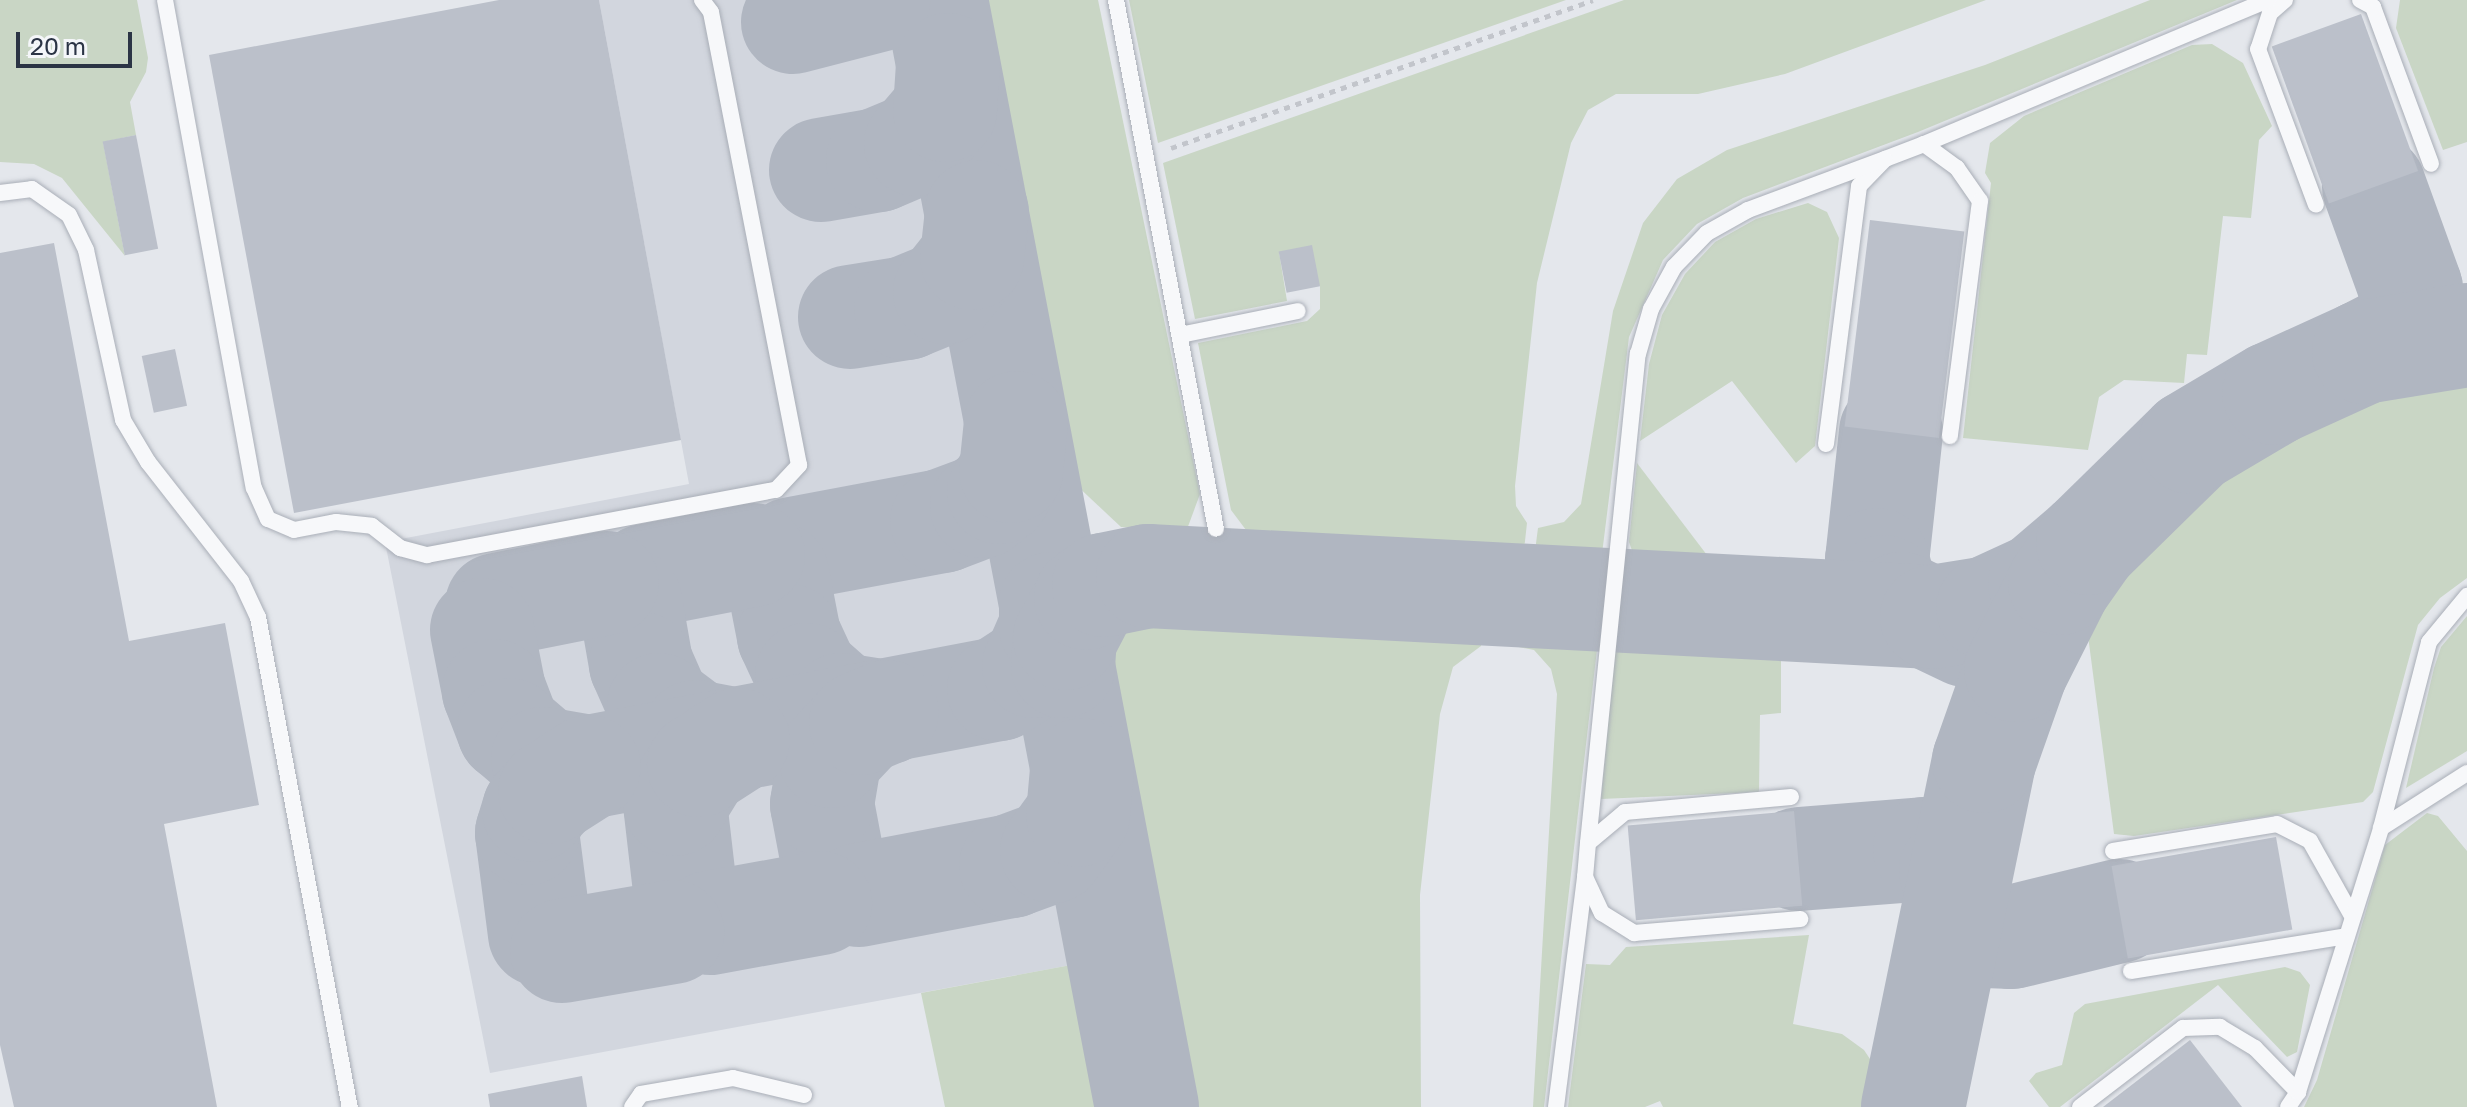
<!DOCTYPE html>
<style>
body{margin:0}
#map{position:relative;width:2467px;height:1107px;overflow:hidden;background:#e4e7ec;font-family:"Golos Text",sans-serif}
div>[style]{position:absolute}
.built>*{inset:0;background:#d2d6de}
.green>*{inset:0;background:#c9d6c5}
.taxiway>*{height:104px;margin:-52px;padding:0 52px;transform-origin:52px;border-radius:52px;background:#b0b6c1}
.building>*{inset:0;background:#bbc0ca;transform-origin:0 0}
.path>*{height:5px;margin-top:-2.5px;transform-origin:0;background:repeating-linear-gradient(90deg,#c2c5cb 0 6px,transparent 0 12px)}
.roads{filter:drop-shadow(0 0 2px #a9aeb7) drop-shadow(0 0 2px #a9aeb7)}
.lane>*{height:16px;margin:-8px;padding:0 8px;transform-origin:8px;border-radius:8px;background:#f7f8fa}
span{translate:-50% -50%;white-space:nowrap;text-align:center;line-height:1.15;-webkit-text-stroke:6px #f4f6f9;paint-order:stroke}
.scale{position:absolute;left:16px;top:32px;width:116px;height:36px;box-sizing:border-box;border:4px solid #2b3445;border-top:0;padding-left:10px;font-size:24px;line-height:28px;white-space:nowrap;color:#2b3445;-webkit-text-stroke:6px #f4f6f9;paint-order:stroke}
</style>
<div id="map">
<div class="built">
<div style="clip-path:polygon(599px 0,886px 0,1071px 965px,490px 1073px,385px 542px,689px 484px)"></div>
</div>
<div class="green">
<div style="clip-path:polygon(0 0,137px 0,148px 58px,146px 72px,130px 102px,136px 135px,103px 142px,125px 256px,62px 178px,34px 164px,0 162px)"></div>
<div style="clip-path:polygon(983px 0,1098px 0,1200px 494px,1186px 532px,1121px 527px,1073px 482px)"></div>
<div style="clip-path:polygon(1129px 0,1566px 0,1158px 143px)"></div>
<div style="clip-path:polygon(1624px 0,1986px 0,1785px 74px,1698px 94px,1616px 94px,1588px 110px,1571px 143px,1537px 283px,1515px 486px,1516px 506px,1527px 523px,1524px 550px,1249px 534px,1231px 510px,1198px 343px,1307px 321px,1320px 309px,1320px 286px,1279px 252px,1287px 301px,1195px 319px,1163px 163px)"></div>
<div style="clip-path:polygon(2150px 0,2237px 0,1918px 132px,1743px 198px,1697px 224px,1663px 260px,1629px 337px,1602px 554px,1535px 551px,1538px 528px,1564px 522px,1581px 504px,1613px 311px,1643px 223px,1677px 179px,1727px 150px,1985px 65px)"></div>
<div style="clip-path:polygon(2400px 0,2467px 0,2467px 142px,2443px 150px,2396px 28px)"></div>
<div style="clip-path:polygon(2212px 44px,2243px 63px,2272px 126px,2259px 140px,2251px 218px,2223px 216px,2207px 355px,2187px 354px,2184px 383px,2124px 380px,2099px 397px,2088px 450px,1963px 438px,1991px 183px,1985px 173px,1990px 143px,2024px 116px,2192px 45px)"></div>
<div style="clip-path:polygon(1808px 203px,1827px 212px,1839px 238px,1815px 446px,1796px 463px,1732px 381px,1640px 441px,1649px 364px,1662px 315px,1685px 274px,1715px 242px,1756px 219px)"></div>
<div style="clip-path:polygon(2467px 377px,2467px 578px,2440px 598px,2418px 625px,2373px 792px,2363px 802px,2134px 836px,2114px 834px,2087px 628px,2138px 554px,2200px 493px,2272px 442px,2377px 396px)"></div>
<div style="clip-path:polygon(1637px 463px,1710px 559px,1634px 556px,1629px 542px)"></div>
<div style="clip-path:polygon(2467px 616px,2467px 751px,2406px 788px,2434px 668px,2441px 647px)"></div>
<div style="clip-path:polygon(1147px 618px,1482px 636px,1481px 646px,1453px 667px,1440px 714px,1420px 895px,1421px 1107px,1196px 1107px,1111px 663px,1124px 630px)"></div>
<div style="clip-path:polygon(1501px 636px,1598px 641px,1544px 1107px,1533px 1107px,1557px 694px,1551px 669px,1534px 650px,1504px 644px)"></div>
<div style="clip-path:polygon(1620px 643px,1773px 653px,1781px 660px,1781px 713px,1760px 715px,1759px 792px,1601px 799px,1615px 648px)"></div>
<div style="clip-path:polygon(2427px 813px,2438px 816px,2467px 851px,2467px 1107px,2304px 1107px,2317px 1080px,2385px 845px)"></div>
<div style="clip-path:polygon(1809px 935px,1793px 1024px,1842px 1034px,1864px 1050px,1872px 1062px,1864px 1107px,1663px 1107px,1660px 1101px,1645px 1107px,1568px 1107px,1586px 964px,1610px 965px,1626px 947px)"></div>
<div style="clip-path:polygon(1071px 965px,1097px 1107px,945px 1107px,921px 993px)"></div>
<div style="clip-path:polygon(2285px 967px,2300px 972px,2310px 985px,2297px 1052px,2287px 1057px,2218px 985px,2060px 1107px,2049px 1107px,2029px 1081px,2036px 1073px,2062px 1065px,2074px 1013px,2085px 1004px)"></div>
</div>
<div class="taxiway">
<div style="left:936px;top:0;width:1127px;rotate:79.21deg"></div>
<div style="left:793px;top:22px;width:88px;rotate:-14.5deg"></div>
<div style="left:821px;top:170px;width:58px;rotate:-10deg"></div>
<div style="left:878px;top:160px;width:41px;rotate:-22.8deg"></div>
<div style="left:916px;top:144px;width:45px;rotate:-49.5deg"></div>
<div style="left:945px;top:110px;width:45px;rotate:-86.2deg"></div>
<div style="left:850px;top:317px;width:57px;rotate:-9.1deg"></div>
<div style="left:906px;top:308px;width:42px;rotate:-22.3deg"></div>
<div style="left:945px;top:292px;width:43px;rotate:-51.5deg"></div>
<div style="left:972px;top:258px;width:46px;rotate:-83.8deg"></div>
<div style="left:2364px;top:352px;width:35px;rotate:-27deg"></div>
<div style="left:2395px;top:336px;width:26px;rotate:-54deg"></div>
<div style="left:2410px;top:315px;width:26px;rotate:-88deg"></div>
<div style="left:2411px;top:289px;width:109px;rotate:-109.9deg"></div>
<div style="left:1891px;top:432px;width:129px;rotate:96.2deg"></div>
<div style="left:1877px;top:560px;width:28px;rotate:75deg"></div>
<div style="left:1884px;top:587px;width:24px;rotate:45deg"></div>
<div style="left:1901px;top:604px;width:72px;rotate:25.5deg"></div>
<div style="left:792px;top:549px;width:153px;rotate:-10.6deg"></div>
<div style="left:942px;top:521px;width:43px;rotate:-20.6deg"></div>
<div style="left:982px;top:506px;width:22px;rotate:-39deg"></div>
<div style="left:999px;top:492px;width:24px;rotate:-60deg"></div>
<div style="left:1011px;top:471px;width:48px;rotate:-84.1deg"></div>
<div style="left:777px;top:574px;width:63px;rotate:79deg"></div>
<div style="left:789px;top:636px;width:43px;rotate:65.2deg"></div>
<div style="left:807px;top:675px;width:45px;rotate:41.4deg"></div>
<div style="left:841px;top:705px;width:47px;rotate:8.7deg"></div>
<div style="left:645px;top:576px;width:110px;rotate:-11deg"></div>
<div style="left:630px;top:601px;width:64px;rotate:80.1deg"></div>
<div style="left:641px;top:664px;width:45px;rotate:66.3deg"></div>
<div style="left:659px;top:705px;width:45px;rotate:36.9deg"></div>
<div style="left:695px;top:732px;width:44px;rotate:10.5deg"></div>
<div style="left:497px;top:605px;width:112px;rotate:-11.3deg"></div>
<div style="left:482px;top:630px;width:62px;rotate:78.9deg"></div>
<div style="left:494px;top:691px;width:42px;rotate:69deg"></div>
<div style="left:509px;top:730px;width:45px;rotate:40.5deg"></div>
<div style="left:543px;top:759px;width:47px;rotate:9.9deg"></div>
<div style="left:589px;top:767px;width:417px;rotate:-10.8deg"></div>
<div style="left:999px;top:689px;width:42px;rotate:-33.3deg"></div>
<div style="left:1034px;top:666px;width:43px;rotate:-66.4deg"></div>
<div style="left:1051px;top:627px;width:23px;rotate:-90deg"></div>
<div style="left:1063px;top:666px;width:28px;rotate:-86deg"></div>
<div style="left:1065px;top:638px;width:45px;rotate:-62.3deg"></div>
<div style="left:1086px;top:598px;width:22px;rotate:-36deg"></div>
<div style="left:1104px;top:585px;width:45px;rotate:-11.6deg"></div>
<div style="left:1148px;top:576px;width:785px;rotate:2.99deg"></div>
<div style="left:1932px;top:617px;width:57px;rotate:-9.1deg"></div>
<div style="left:1988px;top:608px;width:57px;rotate:-24.8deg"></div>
<div style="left:2040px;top:584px;width:63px;rotate:-40.5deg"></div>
<div style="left:1799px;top:859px;width:126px;rotate:-4.5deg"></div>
<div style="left:1925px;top:849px;width:33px;rotate:39deg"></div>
<div style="left:1951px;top:870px;width:55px;rotate:75.2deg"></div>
<div style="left:1965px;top:923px;width:25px;rotate:32deg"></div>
<div style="left:1986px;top:936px;width:26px;rotate:2deg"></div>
<div style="left:2012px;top:937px;width:110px;rotate:-13.7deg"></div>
<div style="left:836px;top:878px;width:75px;rotate:-100.7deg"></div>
<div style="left:822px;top:804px;width:49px;rotate:-80.5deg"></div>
<div style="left:830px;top:756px;width:45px;rotate:-46.8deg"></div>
<div style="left:861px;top:723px;width:28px;rotate:-23deg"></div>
<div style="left:859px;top:895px;width:155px;rotate:-10.8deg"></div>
<div style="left:1011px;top:866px;width:44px;rotate:-20.1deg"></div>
<div style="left:1052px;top:851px;width:44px;rotate:-54.2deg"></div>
<div style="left:1078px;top:815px;width:45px;rotate:-84.9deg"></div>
<div style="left:687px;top:907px;width:104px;rotate:-96.6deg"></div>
<div style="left:675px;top:804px;width:46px;rotate:-58.4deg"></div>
<div style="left:699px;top:765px;width:46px;rotate:-32.7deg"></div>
<div style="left:710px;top:923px;width:112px;rotate:-10.3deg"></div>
<div style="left:540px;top:934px;width:102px;rotate:-97.3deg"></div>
<div style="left:527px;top:833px;width:24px;rotate:-73deg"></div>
<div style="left:534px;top:810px;width:24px;rotate:-48deg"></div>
<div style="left:550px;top:792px;width:46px;rotate:-32.7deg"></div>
<div style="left:562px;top:951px;width:112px;rotate:-9.8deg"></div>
<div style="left:1913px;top:1107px;width:353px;rotate:-78.4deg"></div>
<div style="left:1984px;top:761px;width:96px;rotate:-70.6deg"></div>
<div style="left:2016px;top:670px;width:97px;rotate:-63.2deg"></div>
<div style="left:2060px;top:583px;width:49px;rotate:-55deg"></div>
<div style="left:2088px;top:543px;width:144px;rotate:-44.4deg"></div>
<div style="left:2191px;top:442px;width:96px;rotate:-30.6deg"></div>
<div style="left:2274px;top:393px;width:99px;rotate:-24.5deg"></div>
<div style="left:2364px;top:352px;width:104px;rotate:-9.4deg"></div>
</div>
<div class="building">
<div style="clip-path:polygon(499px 0,599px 0,681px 440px,294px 513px,209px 55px)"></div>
<div style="left:2361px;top:14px;width:167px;height:95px;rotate:70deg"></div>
<div style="left:136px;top:135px;width:116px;height:34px;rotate:79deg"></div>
<div style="left:1870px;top:220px;width:95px;height:208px;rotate:7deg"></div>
<div style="clip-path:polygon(54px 243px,129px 641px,225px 623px,259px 805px,164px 824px,217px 1107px,14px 1107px,0 1045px,0 253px)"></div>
<div style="left:1312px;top:245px;width:42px;height:34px;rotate:79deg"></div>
<div style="left:175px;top:349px;width:58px;height:34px;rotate:78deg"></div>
<div style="left:1794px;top:811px;width:95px;height:167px;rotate:85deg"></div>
<div style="left:2276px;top:837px;width:94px;height:167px;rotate:80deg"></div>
<div style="clip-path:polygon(2190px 1040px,2242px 1107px,2103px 1107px)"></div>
<div style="clip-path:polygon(582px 1076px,587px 1107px,490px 1107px,488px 1094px)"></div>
</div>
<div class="path">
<div style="left:1171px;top:148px;width:447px;rotate:-19.3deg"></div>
</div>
<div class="roads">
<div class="lane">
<div style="left:165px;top:0;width:496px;rotate:79.7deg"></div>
<div style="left:254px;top:488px;width:34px;rotate:66deg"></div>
<div style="left:268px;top:519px;width:28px;rotate:23deg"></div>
<div style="left:294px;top:530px;width:43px;rotate:-10.8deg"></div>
<div style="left:336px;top:522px;width:36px;rotate:6deg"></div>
<div style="left:372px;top:526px;width:36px;rotate:38deg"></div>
<div style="left:400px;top:548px;width:28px;rotate:15deg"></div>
<div style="left:427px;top:555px;width:355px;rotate:-10.6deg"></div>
<div style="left:776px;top:490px;width:34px;rotate:-47deg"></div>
<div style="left:799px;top:465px;width:461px;rotate:-101deg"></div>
<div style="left:711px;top:12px;width:15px;rotate:-127deg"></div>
<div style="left:1116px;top:0;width:538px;rotate:79.3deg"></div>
<div style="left:2285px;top:0;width:20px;rotate:139deg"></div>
<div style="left:2270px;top:13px;width:38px;rotate:108deg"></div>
<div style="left:2258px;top:49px;width:166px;rotate:69.6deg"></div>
<div style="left:2360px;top:0;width:15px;rotate:28deg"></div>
<div style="left:2373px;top:7px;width:167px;rotate:69.7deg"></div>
<div style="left:1924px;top:144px;width:373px;rotate:-22.7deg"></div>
<div style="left:0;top:193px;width:32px;rotate:-7deg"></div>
<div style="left:32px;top:189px;width:45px;rotate:35.1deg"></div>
<div style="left:69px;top:215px;width:39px;rotate:64deg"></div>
<div style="left:86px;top:250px;width:174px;rotate:77.7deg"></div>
<div style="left:123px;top:420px;width:49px;rotate:59.2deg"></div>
<div style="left:148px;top:462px;width:151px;rotate:52deg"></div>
<div style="left:241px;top:581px;width:40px;rotate:65deg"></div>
<div style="left:258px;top:617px;width:499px;rotate:79.4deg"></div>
<div style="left:1180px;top:335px;width:120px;rotate:-11.5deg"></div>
<div style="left:1826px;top:444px;width:260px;rotate:-82.7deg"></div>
<div style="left:1859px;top:186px;width:37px;rotate:-46deg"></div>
<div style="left:1885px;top:159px;width:42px;rotate:-21deg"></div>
<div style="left:1924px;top:144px;width:41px;rotate:36deg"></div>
<div style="left:1957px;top:168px;width:40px;rotate:55.1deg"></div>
<div style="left:1980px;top:201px;width:237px;rotate:97.3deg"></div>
<div style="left:1791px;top:797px;width:167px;rotate:174.8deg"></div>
<div style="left:1625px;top:812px;width:48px;rotate:140deg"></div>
<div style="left:1588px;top:843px;width:34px;rotate:95deg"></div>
<div style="left:1585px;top:877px;width:40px;rotate:65deg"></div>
<div style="left:1602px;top:913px;width:38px;rotate:32deg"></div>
<div style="left:1634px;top:933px;width:167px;rotate:-4.8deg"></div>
<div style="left:2381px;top:828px;width:102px;rotate:-32.6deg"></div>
<div style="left:1588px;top:843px;width:492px;rotate:-84.2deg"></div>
<div style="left:1638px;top:354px;width:47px;rotate:-73.9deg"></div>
<div style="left:1651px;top:309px;width:48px;rotate:-61.3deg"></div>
<div style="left:1674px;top:267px;width:47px;rotate:-45.9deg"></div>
<div style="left:1707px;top:233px;width:47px;rotate:-29.3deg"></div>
<div style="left:1748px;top:210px;width:146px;rotate:-20.4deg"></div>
<div style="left:2113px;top:851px;width:166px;rotate:-9.3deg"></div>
<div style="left:2277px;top:824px;width:37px;rotate:27deg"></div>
<div style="left:2310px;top:841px;width:84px;rotate:60.7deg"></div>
<div style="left:2131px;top:971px;width:218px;rotate:-9.2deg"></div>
<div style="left:632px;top:1107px;width:16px;rotate:-55deg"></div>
<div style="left:641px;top:1094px;width:93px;rotate:-9.9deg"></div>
<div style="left:733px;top:1078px;width:73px;rotate:13.5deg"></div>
<div style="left:1556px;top:1107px;width:231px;rotate:-82.8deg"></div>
<div style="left:2080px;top:1107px;width:130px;rotate:-37.5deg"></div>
<div style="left:2183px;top:1028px;width:37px;rotate:-2deg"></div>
<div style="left:2220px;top:1027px;width:41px;rotate:31deg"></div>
<div style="left:2255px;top:1048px;width:62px;rotate:45.7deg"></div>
<div style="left:2288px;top:1107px;width:18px;rotate:-56deg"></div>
<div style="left:2298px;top:1092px;width:277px;rotate:-72.5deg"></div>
<div style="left:2381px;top:828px;width:192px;rotate:-75.5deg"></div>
<div style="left:2429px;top:642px;width:60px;rotate:-50.4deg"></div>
</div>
</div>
<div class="scale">20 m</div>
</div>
